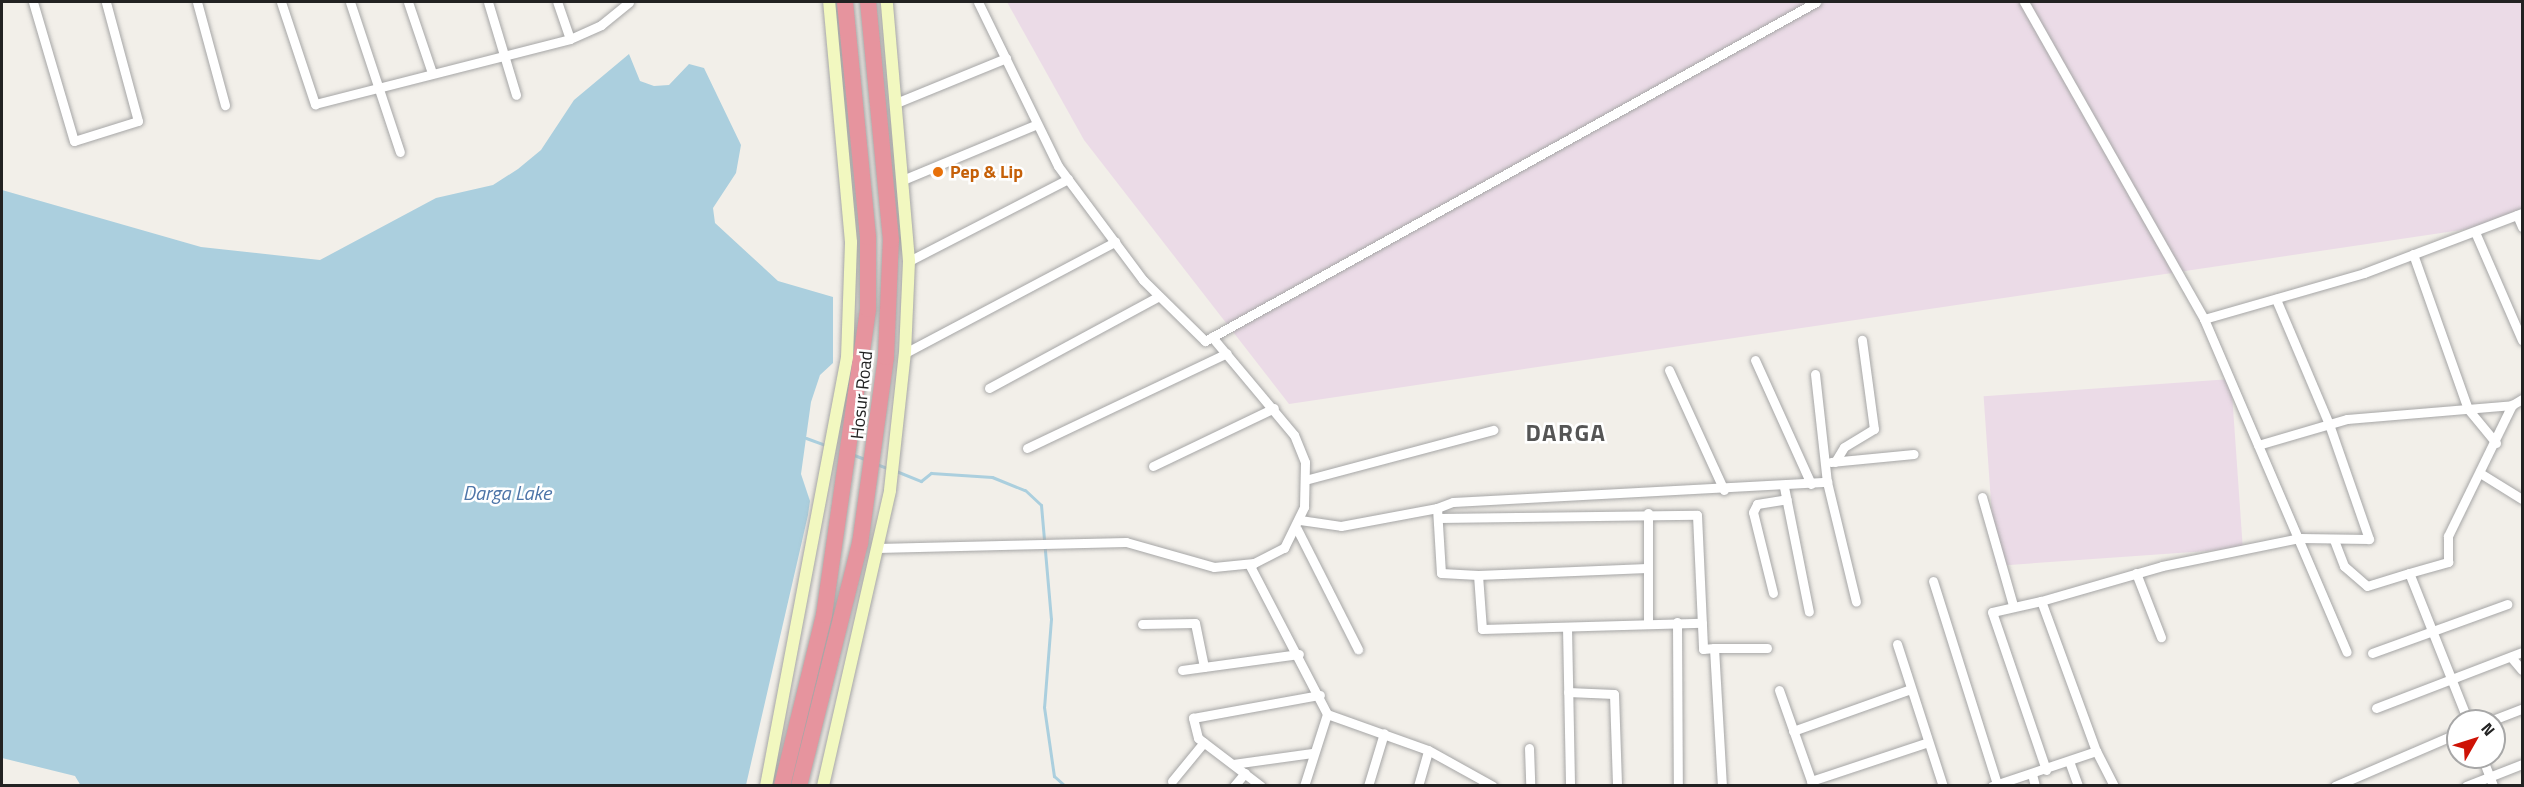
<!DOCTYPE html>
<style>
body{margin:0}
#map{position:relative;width:2524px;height:787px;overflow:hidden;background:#f2efe9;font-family:"Titillium Web",sans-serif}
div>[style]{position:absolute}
.industrial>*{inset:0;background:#ebdbe7;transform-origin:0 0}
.water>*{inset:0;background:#abcfde}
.stream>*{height:3px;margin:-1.5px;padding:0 1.5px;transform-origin:1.5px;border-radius:1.5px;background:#abcfde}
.roads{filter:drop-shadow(0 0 2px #a6a6a6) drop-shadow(0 0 2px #a6a6a6)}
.street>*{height:9px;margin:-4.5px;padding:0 4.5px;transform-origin:4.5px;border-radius:4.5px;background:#fff}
.secondary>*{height:12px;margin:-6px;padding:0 6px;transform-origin:6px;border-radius:6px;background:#f2f8c0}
.highway>*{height:16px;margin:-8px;padding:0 8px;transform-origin:8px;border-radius:8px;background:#e6949e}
.dots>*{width:16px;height:16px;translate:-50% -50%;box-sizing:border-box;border:3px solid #fff;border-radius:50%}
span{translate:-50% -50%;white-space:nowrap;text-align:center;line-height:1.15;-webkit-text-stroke:5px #fff;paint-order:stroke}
.food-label{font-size:18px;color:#c56008;font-weight:700}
.left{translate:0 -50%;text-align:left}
.street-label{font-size:18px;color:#222}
.water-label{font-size:20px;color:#4d75a8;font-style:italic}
.district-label{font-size:24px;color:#555;font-weight:700;letter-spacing:1.5px}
.frame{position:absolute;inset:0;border:3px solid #222;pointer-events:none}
.north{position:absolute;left:2446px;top:709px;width:60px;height:60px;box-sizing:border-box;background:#fff;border:2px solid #a7a7a7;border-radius:50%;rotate:51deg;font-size:16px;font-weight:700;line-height:24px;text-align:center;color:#222}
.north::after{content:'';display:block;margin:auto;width:21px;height:27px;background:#ce1306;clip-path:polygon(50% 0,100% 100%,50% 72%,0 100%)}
</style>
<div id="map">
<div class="industrial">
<div style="clip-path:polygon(1007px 2px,2522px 2px,2522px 221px,1289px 404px,1084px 140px)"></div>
<div style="left:2231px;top:379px;width:170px;height:248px;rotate:86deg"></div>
</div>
<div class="water">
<div style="clip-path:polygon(629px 54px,640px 81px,654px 86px,669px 85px,689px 64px,704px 68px,741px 145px,736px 173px,713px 208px,715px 223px,778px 281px,833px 297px,833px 363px,820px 375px,811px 402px,801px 474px,810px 501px,808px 515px,746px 785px,81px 786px,75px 776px,2px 758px,2px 190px,201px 247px,320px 260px,436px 198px,493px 185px,518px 169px,541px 150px,574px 100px)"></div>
</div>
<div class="stream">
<div style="left:806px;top:438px;width:23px;rotate:20deg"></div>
<div style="left:854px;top:455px;width:14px;rotate:21deg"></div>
<div style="left:876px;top:464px;width:15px;rotate:20deg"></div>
<div style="left:896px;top:471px;width:27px;rotate:22deg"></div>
<div style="left:921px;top:481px;width:13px;rotate:-39deg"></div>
<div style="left:931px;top:473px;width:61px;rotate:3.8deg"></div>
<div style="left:992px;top:477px;width:35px;rotate:22deg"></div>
<div style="left:1025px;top:490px;width:22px;rotate:43deg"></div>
<div style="left:1041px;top:505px;width:114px;rotate:85deg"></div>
<div style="left:1051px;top:619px;width:88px;rotate:94.5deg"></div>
<div style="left:1044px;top:707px;width:70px;rotate:81.8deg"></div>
<div style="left:1054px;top:776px;width:15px;rotate:42deg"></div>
</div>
<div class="roads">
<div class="street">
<div style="left:33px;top:2px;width:145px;rotate:73.6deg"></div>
<div style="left:74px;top:141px;width:67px;rotate:-17.4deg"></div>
<div style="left:138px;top:121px;width:123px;rotate:-105.1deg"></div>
<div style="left:197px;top:2px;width:107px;rotate:74.8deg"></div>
<div style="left:281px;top:2px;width:108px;rotate:71.6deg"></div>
<div style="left:315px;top:104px;width:263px;rotate:-14.3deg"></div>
<div style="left:570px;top:39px;width:39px;rotate:-109deg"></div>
<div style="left:350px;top:2px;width:158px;rotate:71.6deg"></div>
<div style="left:408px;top:2px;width:75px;rotate:71.3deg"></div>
<div style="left:488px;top:2px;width:97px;rotate:73.2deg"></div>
<div style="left:978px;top:2px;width:182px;rotate:64deg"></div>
<div style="left:1058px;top:166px;width:142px;rotate:53.3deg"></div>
<div style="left:1143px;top:280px;width:87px;rotate:44.5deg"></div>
<div style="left:1205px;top:341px;width:699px;rotate:-29.02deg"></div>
<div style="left:2024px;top:2px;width:365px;rotate:60.4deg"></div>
<div style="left:2204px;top:319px;width:362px;rotate:66.8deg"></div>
<div style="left:570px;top:39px;width:34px;rotate:-24deg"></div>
<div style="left:601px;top:25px;width:36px;rotate:-39deg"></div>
<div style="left:896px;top:103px;width:119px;rotate:-22.2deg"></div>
<div style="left:905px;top:179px;width:143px;rotate:-22.6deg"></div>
<div style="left:2517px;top:215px;width:13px;rotate:67deg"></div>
<div style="left:2475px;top:232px;width:118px;rotate:66.5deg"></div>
<div style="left:2413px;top:254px;width:164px;rotate:70.5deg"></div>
<div style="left:2468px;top:409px;width:44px;rotate:50.5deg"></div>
<div style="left:909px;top:261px;width:179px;rotate:-27.3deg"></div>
<div style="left:2204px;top:319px;width:166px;rotate:-16deg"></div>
<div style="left:2364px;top:273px;width:169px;rotate:-20.8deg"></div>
<div style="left:905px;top:353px;width:238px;rotate:-27.9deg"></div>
<div style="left:1755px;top:360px;width:136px;rotate:65.7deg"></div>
<div style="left:1669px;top:370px;width:132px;rotate:65.4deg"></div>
<div style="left:1815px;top:374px;width:109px;rotate:83.7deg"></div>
<div style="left:1827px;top:482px;width:123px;rotate:76.4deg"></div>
<div style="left:989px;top:388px;width:193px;rotate:-28.4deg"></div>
<div style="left:2258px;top:445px;width:93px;rotate:-16.3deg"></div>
<div style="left:2347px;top:419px;width:166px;rotate:-4.8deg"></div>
<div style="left:2512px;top:405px;width:12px;rotate:-31deg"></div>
<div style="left:1027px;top:448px;width:221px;rotate:-25.4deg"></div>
<div style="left:1831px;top:462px;width:83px;rotate:-5.5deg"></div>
<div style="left:1835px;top:462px;width:17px;rotate:-59deg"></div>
<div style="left:1844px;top:447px;width:35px;rotate:-31deg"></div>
<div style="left:1874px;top:429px;width:90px;rotate:-97.7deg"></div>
<div style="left:1153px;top:466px;width:134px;rotate:-25.6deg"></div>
<div style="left:2480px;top:473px;width:49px;rotate:31.8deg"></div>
<div style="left:1305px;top:480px;width:195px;rotate:-14.9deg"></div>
<div style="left:1784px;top:487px;width:127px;rotate:78.7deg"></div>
<div style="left:1982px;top:497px;width:112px;rotate:74deg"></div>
<div style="left:1437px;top:508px;width:17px;rotate:-21deg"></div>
<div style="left:1453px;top:502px;width:375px;rotate:-3.1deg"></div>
<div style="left:1438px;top:518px;width:259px;rotate:-0.7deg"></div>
<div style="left:1697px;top:515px;width:134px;rotate:87.4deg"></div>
<div style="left:1703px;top:649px;width:11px;rotate:-5deg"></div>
<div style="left:1714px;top:648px;width:138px;rotate:86.7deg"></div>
<div style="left:1300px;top:520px;width:41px;rotate:8.3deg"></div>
<div style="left:1341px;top:526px;width:98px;rotate:-10.6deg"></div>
<div style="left:1437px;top:508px;width:65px;rotate:86.5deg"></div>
<div style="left:1441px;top:573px;width:37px;rotate:3deg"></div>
<div style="left:1478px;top:575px;width:54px;rotate:85.8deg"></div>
<div style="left:1482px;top:629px;width:220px;rotate:-1.6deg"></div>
<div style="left:1297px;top:529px;width:135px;rotate:63.1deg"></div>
<div style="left:2334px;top:540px;width:28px;rotate:69deg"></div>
<div style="left:2344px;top:566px;width:30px;rotate:41deg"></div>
<div style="left:2367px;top:586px;width:44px;rotate:-17.2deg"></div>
<div style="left:877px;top:548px;width:249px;rotate:-1.4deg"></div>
<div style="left:1126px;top:542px;width:91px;rotate:15.9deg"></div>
<div style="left:1214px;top:567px;width:40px;rotate:-5.7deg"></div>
<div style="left:1254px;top:563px;width:34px;rotate:-27deg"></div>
<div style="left:1284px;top:548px;width:46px;rotate:-64deg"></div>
<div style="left:1304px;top:507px;width:45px;rotate:-88.7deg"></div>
<div style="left:1305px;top:462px;width:29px;rotate:-112deg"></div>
<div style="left:1294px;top:435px;width:128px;rotate:-129.9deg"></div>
<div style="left:1249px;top:564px;width:169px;rotate:62.5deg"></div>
<div style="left:1327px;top:714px;width:76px;rotate:107.7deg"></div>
<div style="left:2136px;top:573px;width:69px;rotate:68.7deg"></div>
<div style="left:1478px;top:575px;width:169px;rotate:-2.4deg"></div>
<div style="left:1933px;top:581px;width:213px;rotate:72.5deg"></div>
<div style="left:1773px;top:593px;width:83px;rotate:-103.9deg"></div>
<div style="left:1753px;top:512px;width:9px;rotate:-63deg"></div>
<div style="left:1757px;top:504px;width:30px;rotate:-9deg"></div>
<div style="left:2041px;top:601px;width:50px;rotate:167.3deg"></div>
<div style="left:1992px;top:612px;width:167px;rotate:71.1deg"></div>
<div style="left:1677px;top:622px;width:164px;rotate:89.7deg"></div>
<div style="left:1142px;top:624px;width:53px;rotate:-1.1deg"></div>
<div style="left:1195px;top:623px;width:45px;rotate:78.4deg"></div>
<div style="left:1648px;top:624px;width:111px;rotate:-90deg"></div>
<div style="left:1567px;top:627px;width:159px;rotate:88.9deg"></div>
<div style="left:1897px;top:644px;width:149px;rotate:72.1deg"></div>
<div style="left:1714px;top:648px;width:53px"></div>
<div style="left:2372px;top:653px;width:144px;rotate:-19.9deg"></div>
<div style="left:2511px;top:657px;width:17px;rotate:50deg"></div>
<div style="left:1182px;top:670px;width:118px;rotate:-7.8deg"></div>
<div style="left:1779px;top:690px;width:102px;rotate:70.5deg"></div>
<div style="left:1568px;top:692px;width:46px;rotate:2.5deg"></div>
<div style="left:1614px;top:694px;width:92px;rotate:88.1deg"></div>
<div style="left:2376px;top:708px;width:156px;rotate:-21deg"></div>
<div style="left:1327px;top:714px;width:107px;rotate:19.6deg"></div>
<div style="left:1428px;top:750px;width:74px;rotate:29deg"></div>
<div style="left:2468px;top:721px;width:159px;rotate:-111.7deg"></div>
<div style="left:2409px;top:573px;width:41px;rotate:-15.8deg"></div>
<div style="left:2448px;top:562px;width:26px;rotate:-90deg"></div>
<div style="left:2448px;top:536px;width:146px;rotate:-64deg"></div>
<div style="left:2490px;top:721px;width:34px;rotate:-21deg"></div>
<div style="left:1793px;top:731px;width:125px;rotate:-19.6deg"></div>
<div style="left:1529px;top:748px;width:38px;rotate:88deg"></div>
<div style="left:2482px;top:757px;width:31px;rotate:69deg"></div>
<div style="left:2069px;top:761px;width:27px;rotate:70deg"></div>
<div style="left:1233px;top:764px;width:80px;rotate:-7.9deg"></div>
<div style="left:2032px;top:774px;width:12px;rotate:76deg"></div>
<div style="left:1172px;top:781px;width:50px;rotate:-50.6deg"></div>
<div style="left:1811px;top:781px;width:123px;rotate:-18.4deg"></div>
<div style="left:1234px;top:786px;width:17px;rotate:-50deg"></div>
<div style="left:1261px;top:786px;width:79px;rotate:-142.7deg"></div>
<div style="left:1198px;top:738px;width:21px;rotate:-104deg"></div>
<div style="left:1193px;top:718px;width:129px;rotate:-10.3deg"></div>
<div style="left:1368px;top:786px;width:55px;rotate:-73.2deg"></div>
<div style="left:1418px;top:786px;width:37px;rotate:-74deg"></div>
<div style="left:1992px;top:786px;width:110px;rotate:-18.6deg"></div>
<div style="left:2114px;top:786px;width:39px;rotate:-117deg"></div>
<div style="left:2096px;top:751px;width:160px;rotate:-110.1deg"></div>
<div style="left:2041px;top:601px;width:126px;rotate:-16.1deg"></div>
<div style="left:2162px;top:566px;width:141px;rotate:-11.5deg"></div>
<div style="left:2300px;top:538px;width:69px;rotate:0.8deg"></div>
<div style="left:2369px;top:539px;width:122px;rotate:-109.2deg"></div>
<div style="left:2329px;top:424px;width:136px;rotate:-113deg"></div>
<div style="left:2335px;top:786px;width:134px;rotate:-23.3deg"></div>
<div style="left:2466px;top:786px;width:60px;rotate:-21.4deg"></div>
</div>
<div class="secondary">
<div style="left:766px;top:786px;width:436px;rotate:-79.3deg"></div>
<div style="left:847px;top:358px;width:116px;rotate:-88deg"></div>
<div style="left:851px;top:242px;width:241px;rotate:-95.2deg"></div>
<div style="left:823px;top:786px;width:303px;rotate:-77.2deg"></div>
<div style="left:890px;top:490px;width:138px;rotate:-83.8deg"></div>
<div style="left:905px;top:353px;width:92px;rotate:-87.5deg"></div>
<div style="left:909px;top:261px;width:260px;rotate:-94.9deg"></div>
</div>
<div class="highway">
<div style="left:782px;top:786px;width:176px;rotate:-76.2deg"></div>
<div style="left:824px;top:615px;width:309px;rotate:-81.8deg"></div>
<div style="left:868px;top:309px;width:72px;rotate:-90deg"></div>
<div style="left:868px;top:237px;width:236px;rotate:-95.6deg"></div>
<div style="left:799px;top:786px;width:250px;rotate:-75.9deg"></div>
<div style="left:860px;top:544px;width:189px;rotate:-82.1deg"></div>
<div style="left:886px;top:357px;width:117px;rotate:-87.6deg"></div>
<div style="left:891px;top:240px;width:239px;rotate:-95.5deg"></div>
</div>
</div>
<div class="dots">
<div style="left:938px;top:172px;background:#e8710a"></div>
</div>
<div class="food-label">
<span class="left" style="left:950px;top:172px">Pep &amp; Lip</span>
</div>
<div class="street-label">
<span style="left:862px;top:395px;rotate:-84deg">Hosur Road</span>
</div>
<div class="water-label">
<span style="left:507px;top:492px">Darga Lake</span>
</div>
<div class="district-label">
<span style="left:1566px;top:433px">DARGA</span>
</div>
<div class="frame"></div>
<div class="north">N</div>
</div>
